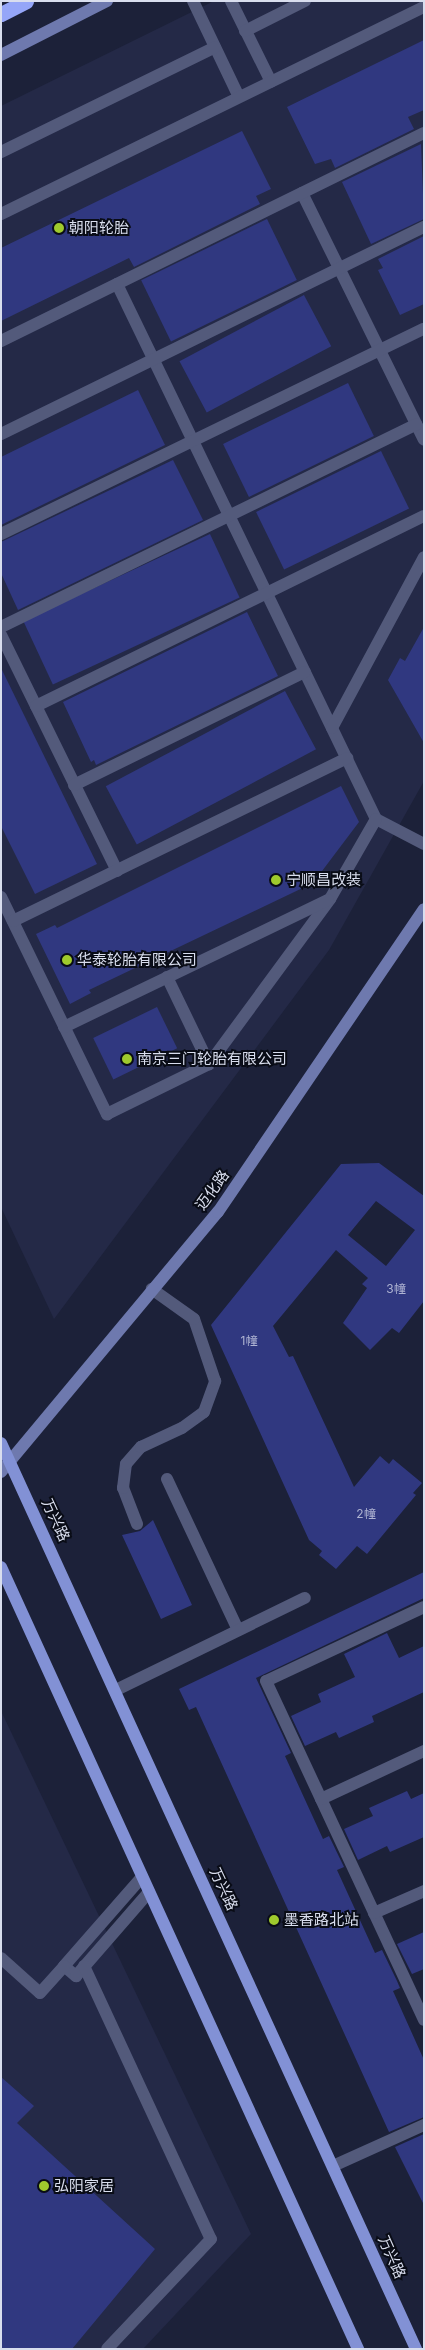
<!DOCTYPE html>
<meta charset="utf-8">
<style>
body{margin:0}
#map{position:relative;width:425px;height:2350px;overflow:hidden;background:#1c2139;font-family:Inter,"Noto Sans SC",sans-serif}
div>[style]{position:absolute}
.built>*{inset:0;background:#242947}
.building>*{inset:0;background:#303880;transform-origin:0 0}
.lane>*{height:12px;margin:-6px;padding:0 6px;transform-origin:6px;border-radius:6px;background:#535a7b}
.secondary>*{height:12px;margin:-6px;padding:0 6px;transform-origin:6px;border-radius:6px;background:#6e79ae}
.primary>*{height:12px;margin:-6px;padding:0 6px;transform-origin:6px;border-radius:6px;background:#8291d5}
.highway>*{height:15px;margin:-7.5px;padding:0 7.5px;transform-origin:7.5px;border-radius:7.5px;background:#95a6f8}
.dots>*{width:14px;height:14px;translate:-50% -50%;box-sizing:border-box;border:2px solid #090c16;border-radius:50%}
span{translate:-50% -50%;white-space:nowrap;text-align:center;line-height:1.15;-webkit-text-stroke:4px #090c16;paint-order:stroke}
.number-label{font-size:12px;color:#afb4d2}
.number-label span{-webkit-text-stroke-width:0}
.poi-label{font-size:15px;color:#d9deee}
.left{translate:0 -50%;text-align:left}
.street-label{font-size:15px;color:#d9deee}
.frame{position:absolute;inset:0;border:2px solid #d9deee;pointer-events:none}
</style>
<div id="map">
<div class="built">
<div style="clip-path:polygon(214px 1px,424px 1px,424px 781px,329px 950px,54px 1319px,1px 1207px,1px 106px)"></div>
<div style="clip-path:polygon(1px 1711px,251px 2234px,143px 2349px,1px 2349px)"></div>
</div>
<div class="building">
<div style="clip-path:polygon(424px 40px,424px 110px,408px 117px,414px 129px,335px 168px,331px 159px,315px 164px,287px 107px)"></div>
<div style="clip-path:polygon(242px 131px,271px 189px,256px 196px,260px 204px,134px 267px,129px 258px,1px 321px,1px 248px)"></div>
<div style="clip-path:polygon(421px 144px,424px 219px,371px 244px,342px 182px)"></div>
<div style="left:267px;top:219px;width:68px;height:140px;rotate:64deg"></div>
<div style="clip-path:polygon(424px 236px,424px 304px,400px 315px,378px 270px,383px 268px,378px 259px)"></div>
<div style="left:304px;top:295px;width:58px;height:141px;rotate:62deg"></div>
<div style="left:348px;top:383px;width:59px;height:139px;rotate:64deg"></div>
<div style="clip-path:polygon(138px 390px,165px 445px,1px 525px,1px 457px)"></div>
<div style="left:381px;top:451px;width:64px;height:139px;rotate:64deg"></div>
<div style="clip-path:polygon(173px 460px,203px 520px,18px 610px,1px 573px,1px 542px)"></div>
<div style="left:210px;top:534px;width:70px;height:206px;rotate:65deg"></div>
<div style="clip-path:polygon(247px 612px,278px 676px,96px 765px,94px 760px,91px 762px,63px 702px)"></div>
<div style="clip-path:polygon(424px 627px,424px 743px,388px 680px,400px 658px,405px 661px)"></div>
<div style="clip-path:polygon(1px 668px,97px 864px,35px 894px,1px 826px)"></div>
<div style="left:285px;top:691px;width:66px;height:203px;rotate:62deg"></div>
<div style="clip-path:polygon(341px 786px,359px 822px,313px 883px,89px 990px,91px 993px,70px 1004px,36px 934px,55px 925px,57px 928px)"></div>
<div style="left:157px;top:1007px;width:46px;height:71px;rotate:64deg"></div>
<div style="clip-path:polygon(evenodd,379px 1163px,424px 1196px,424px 1301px,399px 1333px,392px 1328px,370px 1350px,343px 1323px,367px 1288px,362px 1284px,368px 1278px,336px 1250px,273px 1326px,289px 1357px,293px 1356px,354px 1487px,380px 1456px,389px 1464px,393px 1459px,422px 1483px,413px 1493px,416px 1495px,367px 1554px,357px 1546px,336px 1569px,319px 1555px,322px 1551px,309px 1540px,211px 1325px,341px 1164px,379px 1163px,376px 1201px,415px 1230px,386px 1266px,348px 1235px,376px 1201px)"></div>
<div style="clip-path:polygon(153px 1520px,192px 1605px,161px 1619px,122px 1535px,140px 1531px)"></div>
<div style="clip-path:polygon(424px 1572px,424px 1598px,256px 1678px,291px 1753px,285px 1756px,323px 1839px,329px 1836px,344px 1867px,337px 1870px,375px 1953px,382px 1950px,397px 1981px,400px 1988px,393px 1991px,424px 2060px,424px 2117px,389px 2132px,196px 1707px,189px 1710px,179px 1689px)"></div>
<div style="clip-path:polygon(387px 1633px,399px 1658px,424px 1646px,424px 1692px,372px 1716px,374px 1722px,339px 1738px,336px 1732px,305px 1746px,291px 1716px,321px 1702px,318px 1694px,355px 1677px,344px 1654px)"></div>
<div style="clip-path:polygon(407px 1791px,411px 1799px,424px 1793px,424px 1837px,390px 1852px,387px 1846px,358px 1860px,344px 1829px,373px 1816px,369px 1808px)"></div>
<div style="clip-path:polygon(424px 1932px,424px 1969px,412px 1974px,397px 1944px)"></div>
<div style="clip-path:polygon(1px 2077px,34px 2106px,17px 2123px,155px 2249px,72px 2349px,1px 2349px)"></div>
<div style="clip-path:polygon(424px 2134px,424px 2205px,395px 2147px)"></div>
</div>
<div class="lane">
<div style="left:193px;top:1px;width:106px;rotate:64.4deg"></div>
<div style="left:231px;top:1px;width:90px;rotate:63.7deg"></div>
<div style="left:245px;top:31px;width:67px;rotate:-26.6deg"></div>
<div style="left:1px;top:152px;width:238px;rotate:-26.1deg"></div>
<div style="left:302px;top:193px;width:275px;rotate:63.7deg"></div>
<div style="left:1px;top:214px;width:471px;rotate:-26.1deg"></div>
<div style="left:117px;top:284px;width:594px;rotate:64.17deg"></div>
<div style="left:376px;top:819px;width:54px;rotate:27.5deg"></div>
<div style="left:1px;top:341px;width:471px;rotate:-26.2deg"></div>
<div style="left:1px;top:434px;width:471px;rotate:-26.1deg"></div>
<div style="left:1px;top:534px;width:470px;rotate:-25.9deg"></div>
<div style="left:1px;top:627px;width:462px;rotate:-26deg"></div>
<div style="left:1px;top:635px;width:263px;rotate:63.8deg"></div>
<div style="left:36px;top:706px;width:432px;rotate:-26.1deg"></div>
<div style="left:332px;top:728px;width:194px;rotate:-61.7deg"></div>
<div style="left:74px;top:785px;width:257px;rotate:-26.1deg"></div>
<div style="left:1px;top:897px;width:242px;rotate:64deg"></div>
<div style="left:107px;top:1114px;width:114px;rotate:-26.1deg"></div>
<div style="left:209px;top:1064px;width:205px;rotate:-53.7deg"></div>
<div style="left:330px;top:899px;width:92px;rotate:-60.1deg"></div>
<div style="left:13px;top:921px;width:372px;rotate:-26deg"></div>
<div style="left:167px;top:977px;width:97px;rotate:64.2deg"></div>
<div style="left:64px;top:1027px;width:293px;rotate:-25.7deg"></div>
<div style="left:167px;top:1479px;width:167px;rotate:64.8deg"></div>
<div style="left:137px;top:1524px;width:39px;rotate:-111deg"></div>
<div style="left:123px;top:1488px;width:24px;rotate:-83deg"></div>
<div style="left:126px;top:1464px;width:23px;rotate:-49deg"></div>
<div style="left:141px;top:1447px;width:45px;rotate:-24.9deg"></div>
<div style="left:182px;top:1428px;width:27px;rotate:-36deg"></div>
<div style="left:204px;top:1412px;width:33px;rotate:-70deg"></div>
<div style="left:215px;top:1381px;width:65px;rotate:-108.7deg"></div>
<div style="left:194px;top:1319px;width:52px;rotate:-144.5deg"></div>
<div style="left:424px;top:1607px;width:174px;rotate:154.9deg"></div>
<div style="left:266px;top:1681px;width:374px;rotate:65deg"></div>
<div style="left:116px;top:1690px;width:210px;rotate:-26deg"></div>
<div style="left:321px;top:1799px;width:114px;rotate:-25deg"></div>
<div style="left:142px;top:1877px;width:118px;rotate:131.2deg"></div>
<div style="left:64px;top:1966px;width:16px;rotate:40deg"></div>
<div style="left:76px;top:1976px;width:111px;rotate:-49deg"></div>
<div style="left:374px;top:1913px;width:55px;rotate:-23.7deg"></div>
<div style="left:1px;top:1958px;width:52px;rotate:41.9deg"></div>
<div style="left:40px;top:1993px;width:36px;rotate:-48deg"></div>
<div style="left:84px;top:1966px;width:301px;rotate:65.1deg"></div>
<div style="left:211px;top:2239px;width:151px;rotate:133.4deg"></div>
<div style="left:333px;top:2166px;width:100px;rotate:-24.3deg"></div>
</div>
<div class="secondary">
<div style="left:1px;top:55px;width:119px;rotate:-27deg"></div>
<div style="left:1px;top:1472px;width:339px;rotate:-50.2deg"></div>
<div style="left:218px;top:1212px;width:366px;rotate:-55.8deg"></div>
</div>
<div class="primary">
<div style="left:1px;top:1443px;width:997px;rotate:65.39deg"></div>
<div style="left:1px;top:1567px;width:860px;rotate:65.46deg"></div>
</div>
<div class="highway">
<div style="left:1px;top:14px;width:28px;rotate:-27deg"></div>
</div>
<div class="dots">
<div style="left:59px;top:228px;background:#9fca2d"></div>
<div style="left:276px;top:880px;background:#9fca2d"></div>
<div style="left:67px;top:960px;background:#9fca2d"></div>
<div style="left:127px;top:1059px;background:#9fca2d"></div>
<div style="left:274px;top:1920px;background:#9fca2d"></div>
<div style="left:44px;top:2186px;background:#9fca2d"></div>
</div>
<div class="number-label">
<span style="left:396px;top:1289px">3幢</span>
<span style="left:249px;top:1341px">1幢</span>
<span style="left:366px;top:1514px">2幢</span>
</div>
<div class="poi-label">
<span class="left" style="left:69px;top:228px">朝阳轮胎</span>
<span class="left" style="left:286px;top:880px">宁顺昌改装</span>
<span class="left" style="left:77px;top:960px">华泰轮胎有限公司</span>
<span class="left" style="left:137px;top:1059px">南京三门轮胎有限公司</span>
<span class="left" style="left:284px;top:1920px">墨香路北站</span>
<span class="left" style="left:54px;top:2186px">弘阳家居</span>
</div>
<div class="street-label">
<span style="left:212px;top:1190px;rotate:-54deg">迈化路</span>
<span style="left:56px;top:1520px;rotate:65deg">万兴路</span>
<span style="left:224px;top:1889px;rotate:65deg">万兴路</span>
<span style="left:392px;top:2257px;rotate:66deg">万兴路</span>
</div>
<div class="frame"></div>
</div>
